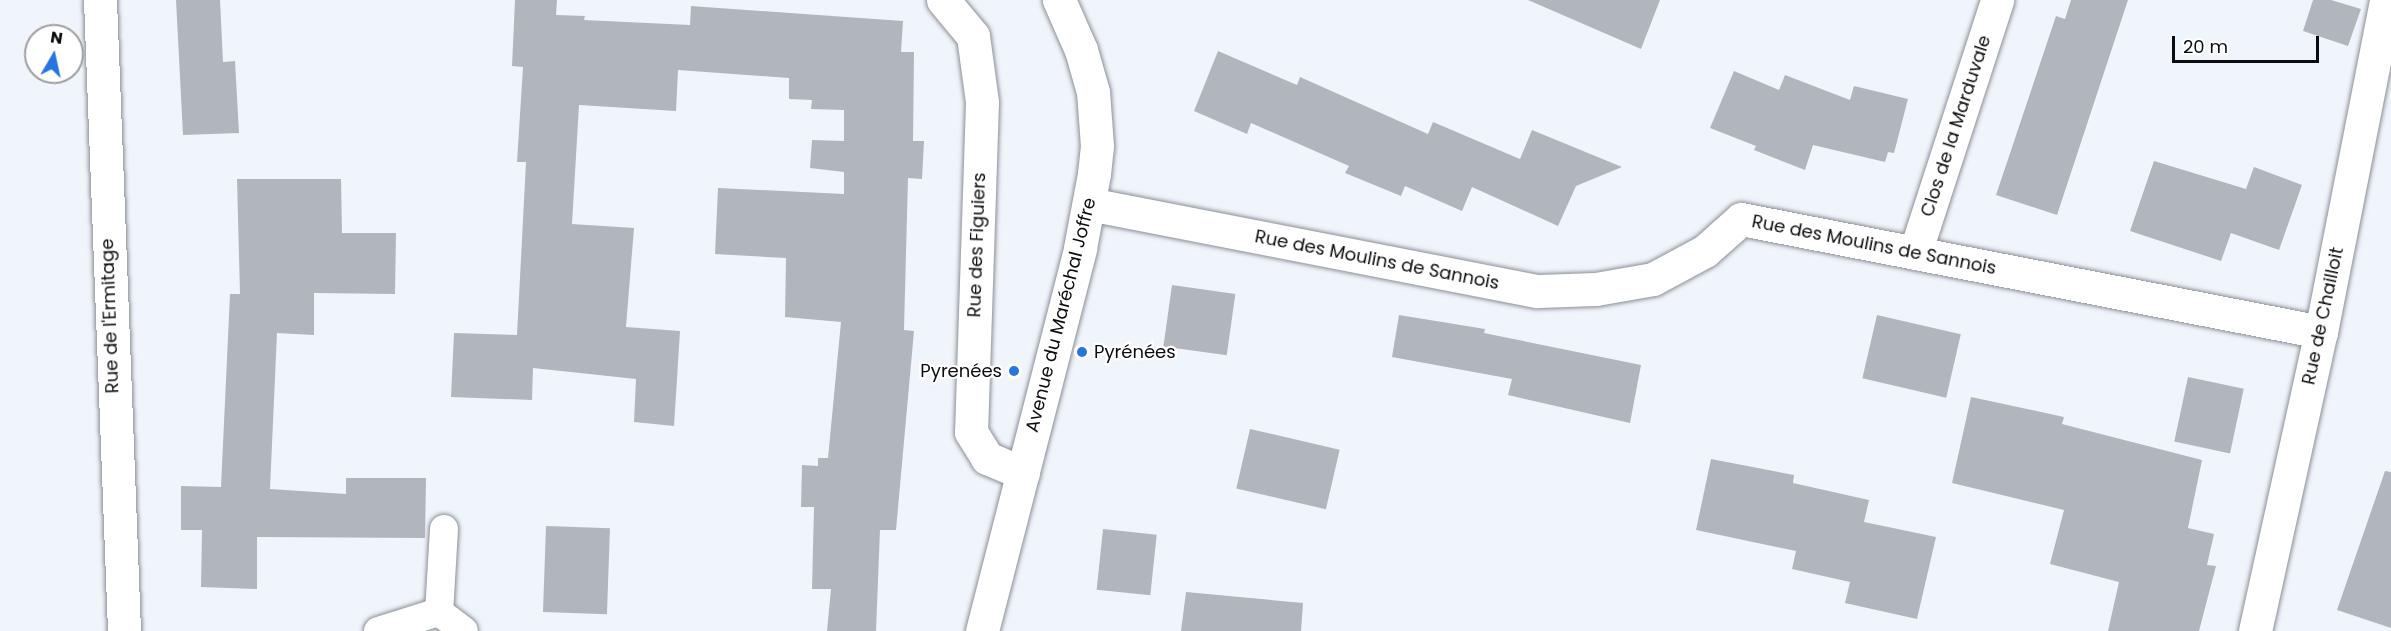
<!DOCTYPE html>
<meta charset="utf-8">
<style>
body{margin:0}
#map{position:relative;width:2391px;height:631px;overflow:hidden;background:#f0f5fc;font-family:Poppins,sans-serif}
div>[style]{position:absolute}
.building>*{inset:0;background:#b1b6bd;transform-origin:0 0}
.roads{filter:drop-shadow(0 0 2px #8b8f96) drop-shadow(0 0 2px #8b8f96)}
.lane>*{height:28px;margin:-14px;padding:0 14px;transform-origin:14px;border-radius:14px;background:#fff}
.street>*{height:33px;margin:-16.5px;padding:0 16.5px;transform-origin:16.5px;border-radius:16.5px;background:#fff}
.secondary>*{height:33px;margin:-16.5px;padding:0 16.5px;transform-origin:16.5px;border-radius:16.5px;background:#fff}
.dots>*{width:16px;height:16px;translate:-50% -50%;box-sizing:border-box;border:3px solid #fff;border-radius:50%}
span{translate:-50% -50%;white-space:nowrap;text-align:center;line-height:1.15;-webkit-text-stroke:4.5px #fff;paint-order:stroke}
.street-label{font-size:18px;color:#0b0c0f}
.poi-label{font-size:18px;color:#0b0c0f}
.left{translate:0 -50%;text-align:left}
.right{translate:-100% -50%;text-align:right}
.north{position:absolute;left:24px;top:24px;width:60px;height:60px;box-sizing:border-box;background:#fff;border:2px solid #9d9e9f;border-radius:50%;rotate:9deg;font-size:16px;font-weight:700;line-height:24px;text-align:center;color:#0b0c0f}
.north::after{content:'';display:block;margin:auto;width:21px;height:27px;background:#2675e0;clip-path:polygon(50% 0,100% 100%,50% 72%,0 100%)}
.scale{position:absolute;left:2172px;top:36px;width:147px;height:27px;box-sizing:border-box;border:3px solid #0b0c0f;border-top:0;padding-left:8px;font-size:18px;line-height:21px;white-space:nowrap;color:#0b0c0f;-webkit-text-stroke:4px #fff;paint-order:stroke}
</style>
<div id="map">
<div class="building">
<div style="clip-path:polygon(176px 0,220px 0,223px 62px,235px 61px,239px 133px,183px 135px)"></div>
<div style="clip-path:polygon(515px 0,557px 0,556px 15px,585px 16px,584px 20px,690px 25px,691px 6px,903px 21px,901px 52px,914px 52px,913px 141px,924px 141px,922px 179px,908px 178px,904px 330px,914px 331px,896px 530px,880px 530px,876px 631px,827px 631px,831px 589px,812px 589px,814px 507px,801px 507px,802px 465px,818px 466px,818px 458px,828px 458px,841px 322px,785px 317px,786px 258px,715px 254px,718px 188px,844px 194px,844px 172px,810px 168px,812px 140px,844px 141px,844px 110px,811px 109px,812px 100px,789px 99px,789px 78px,678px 70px,676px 111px,579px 105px,572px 224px,634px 228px,626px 327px,680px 331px,674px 426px,634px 422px,636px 379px,533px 368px,532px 400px,451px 397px,454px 333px,517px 335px,526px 162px,517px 162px,523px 67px,512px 66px)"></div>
<div style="clip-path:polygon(1528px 0,1660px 0,1641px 49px)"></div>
<div style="clip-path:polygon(2071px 0,2128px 0,2057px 215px,1996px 195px,2056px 16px,2065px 19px)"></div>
<div style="clip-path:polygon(2313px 0,2331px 0,2361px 9px,2348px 46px,2303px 31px)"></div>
<div style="clip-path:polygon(1218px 51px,1297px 85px,1300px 77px,1428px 134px,1433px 122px,1520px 159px,1532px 130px,1622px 167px,1576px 186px,1558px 226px,1472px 187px,1462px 211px,1405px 186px,1401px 196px,1345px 173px,1349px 166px,1251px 123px,1247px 134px,1194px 111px)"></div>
<div style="clip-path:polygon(1734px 71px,1779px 90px,1785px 75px,1850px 100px,1854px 86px,1908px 99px,1894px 153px,1888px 152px,1885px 162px,1813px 145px,1805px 170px,1754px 150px,1756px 146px,1710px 128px)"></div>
<div style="clip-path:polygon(2154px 161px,2246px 189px,2254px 167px,2302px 185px,2279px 250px,2231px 233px,2221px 261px,2130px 231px)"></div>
<div style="clip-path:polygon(237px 179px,341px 179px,342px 233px,396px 233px,395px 294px,314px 293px,314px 335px,277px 333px,270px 489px,346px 494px,346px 478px,426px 478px,425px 538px,257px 537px,257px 589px,201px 587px,202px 530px,181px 530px,181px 486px,221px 487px,230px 294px,240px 294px)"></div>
<div style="left:1172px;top:285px;width:64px;height:62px;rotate:8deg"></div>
<div style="clip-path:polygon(1399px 315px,1485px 329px,1484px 333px,1641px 365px,1630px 423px,1508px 395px,1512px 379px,1392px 357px)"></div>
<div style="left:1877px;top:315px;width:86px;height:65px;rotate:13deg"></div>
<div style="left:2188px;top:377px;width:57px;height:66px;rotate:12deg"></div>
<div style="clip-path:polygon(1971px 397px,2064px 417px,2062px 424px,2202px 460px,2188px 528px,2214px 534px,2207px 565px,2216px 566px,2199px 631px,2108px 631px,2119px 582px,2050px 564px,2064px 510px,1952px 483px)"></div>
<div style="left:1250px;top:429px;width:92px;height:61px;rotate:13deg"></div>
<div style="clip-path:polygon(1711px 459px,1794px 475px,1793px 483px,1869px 500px,1864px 522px,1936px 537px,1917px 619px,1845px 603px,1850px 582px,1792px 569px,1796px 551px,1696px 530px)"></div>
<div style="clip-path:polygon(2385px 471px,2391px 472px,2391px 628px,2337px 610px)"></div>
<div style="left:546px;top:526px;width:64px;height:86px;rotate:2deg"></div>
<div style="left:1103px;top:529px;width:54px;height:61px;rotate:6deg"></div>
<div style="clip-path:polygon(1186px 592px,1303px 603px,1301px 631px,1181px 631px)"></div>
</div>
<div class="roads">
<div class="lane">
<div style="left:444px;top:529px;width:83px;rotate:93.4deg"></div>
<div style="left:439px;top:612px;width:31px;rotate:37deg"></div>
<div style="left:378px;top:631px;width:64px;rotate:-17.3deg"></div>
</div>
<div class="street">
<div style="left:100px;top:0;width:631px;rotate:87.82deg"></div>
<div style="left:943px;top:0;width:47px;rotate:50.2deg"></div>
<div style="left:973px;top:36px;width:67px;rotate:82.2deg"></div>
<div style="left:982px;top:102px;width:330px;rotate:91.9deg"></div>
<div style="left:971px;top:432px;width:31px;rotate:58deg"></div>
<div style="left:987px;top:458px;width:39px;rotate:23deg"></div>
<div style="left:1089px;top:204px;width:457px;rotate:11deg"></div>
<div style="left:1538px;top:291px;width:58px;rotate:-2deg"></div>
<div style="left:1596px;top:289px;width:58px;rotate:-10deg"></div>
<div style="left:1653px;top:279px;width:59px;rotate:-28.3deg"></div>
<div style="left:1705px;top:251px;width:48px;rotate:-41.6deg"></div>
<div style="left:1741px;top:219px;width:591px;rotate:11.02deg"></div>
<div style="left:1915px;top:253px;width:266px;rotate:-72deg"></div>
<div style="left:2255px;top:631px;width:306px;rotate:-77.6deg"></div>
<div style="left:2321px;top:332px;width:338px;rotate:-78.9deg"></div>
</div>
<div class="secondary">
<div style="left:982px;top:631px;width:395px;rotate:-75.6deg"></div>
<div style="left:1080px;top:248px;width:75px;rotate:-79.3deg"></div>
<div style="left:1094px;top:174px;width:28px;rotate:-84deg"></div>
<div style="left:1097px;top:146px;width:54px;rotate:-94.2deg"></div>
<div style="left:1093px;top:92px;width:44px;rotate:-105.9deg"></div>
<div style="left:1081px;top:50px;width:55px;rotate:-113.7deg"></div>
</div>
</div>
<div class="dots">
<div style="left:1082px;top:352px;background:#2675e0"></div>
<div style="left:1014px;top:371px;background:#2675e0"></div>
</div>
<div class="street-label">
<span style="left:1956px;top:126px;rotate:-72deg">Clos de la Marduvale</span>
<span style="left:977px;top:245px;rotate:-88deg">Rue des Figuiers</span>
<span style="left:1874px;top:245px;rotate:11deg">Rue des Moulins de Sannois</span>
<span style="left:1377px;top:260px;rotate:11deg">Rue des Moulins de Sannois</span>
<span style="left:1061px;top:315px;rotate:-76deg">Avenue du Maréchal Joffre</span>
<span style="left:110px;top:316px;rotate:-92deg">Rue de l'Ermitage</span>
<span style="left:2323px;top:316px;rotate:-78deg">Rue de Chailloit</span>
</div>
<div class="poi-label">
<span class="left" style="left:1094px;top:352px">Pyrénées</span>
<span class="right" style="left:1002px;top:371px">Pyrenées</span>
</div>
<div class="north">N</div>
<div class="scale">20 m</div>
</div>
